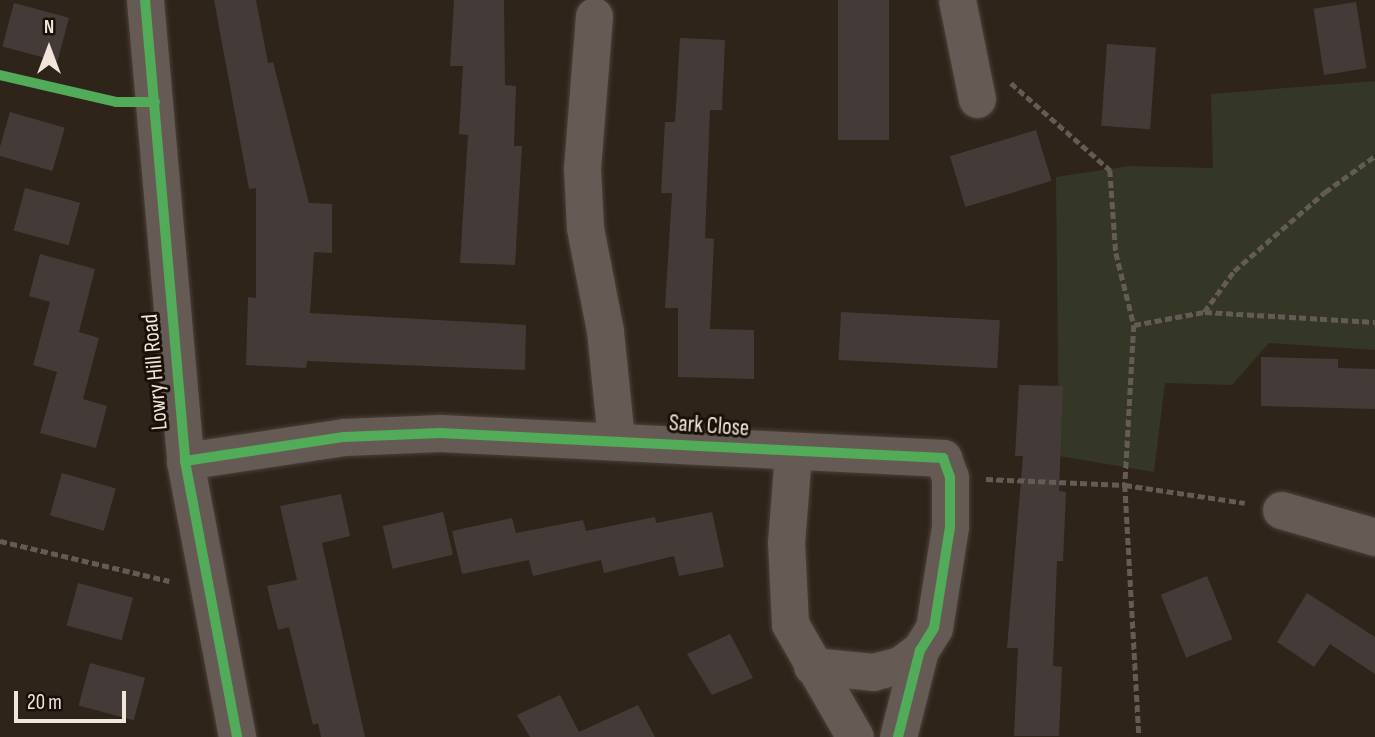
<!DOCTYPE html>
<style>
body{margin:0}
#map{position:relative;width:1375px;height:737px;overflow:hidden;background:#2f241a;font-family:"Sofia Sans Condensed",sans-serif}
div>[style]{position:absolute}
.green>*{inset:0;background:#343725}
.building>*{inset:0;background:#443b39;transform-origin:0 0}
.path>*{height:4.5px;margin-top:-2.25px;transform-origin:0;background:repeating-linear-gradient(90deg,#645b54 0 7px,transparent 0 10.5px)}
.roads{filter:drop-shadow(0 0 2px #4b4139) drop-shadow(0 0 2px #4b4139)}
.street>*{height:37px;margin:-18.5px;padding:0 18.5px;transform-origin:18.5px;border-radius:18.5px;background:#655b54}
.cycleway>*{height:10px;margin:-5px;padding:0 5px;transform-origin:5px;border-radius:5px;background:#51ab58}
span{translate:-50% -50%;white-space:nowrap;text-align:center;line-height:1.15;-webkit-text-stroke:6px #191008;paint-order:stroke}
.street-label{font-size:23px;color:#f3e5d9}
.north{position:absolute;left:14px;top:14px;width:70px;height:70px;-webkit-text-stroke:5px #191008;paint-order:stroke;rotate:0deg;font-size:19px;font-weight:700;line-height:28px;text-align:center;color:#f3e5d9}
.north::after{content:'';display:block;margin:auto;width:24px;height:32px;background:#f3e5d9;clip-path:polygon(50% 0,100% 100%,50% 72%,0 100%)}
.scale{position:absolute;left:14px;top:691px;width:112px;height:32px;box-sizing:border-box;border:4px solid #f3e5d9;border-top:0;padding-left:9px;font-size:21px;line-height:24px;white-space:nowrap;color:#f3e5d9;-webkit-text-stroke:5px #191008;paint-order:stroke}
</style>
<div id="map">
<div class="green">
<div style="clip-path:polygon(1375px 81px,1375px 350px,1269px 343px,1232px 385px,1165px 383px,1154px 472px,1059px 456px,1056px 177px,1129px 166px,1213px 168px,1211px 94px)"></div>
</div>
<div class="building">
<div style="clip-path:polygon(214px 0,256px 0,268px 63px,273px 62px,309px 203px,332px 204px,332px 253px,314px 252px,310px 313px,526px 325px,525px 370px,307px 361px,306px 368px,246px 365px,248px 297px,256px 298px,256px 188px,249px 189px)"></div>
<div style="clip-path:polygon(454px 0,504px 0,505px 85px,516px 86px,514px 146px,522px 146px,515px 265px,460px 263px,468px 135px,459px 134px,463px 66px,450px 66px)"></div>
<div style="left:838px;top:0;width:51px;height:140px"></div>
<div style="left:1356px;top:2px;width:67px;height:43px;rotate:81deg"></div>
<div style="left:14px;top:3px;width:57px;height:45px;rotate:15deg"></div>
<div style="clip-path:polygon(680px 38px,725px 40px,722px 110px,710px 110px,705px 238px,714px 239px,710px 329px,754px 330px,754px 379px,678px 377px,678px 308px,665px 308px,672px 193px,661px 193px,665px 122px,675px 122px)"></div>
<div style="left:1107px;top:44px;width:49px;height:82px;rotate:4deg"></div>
<div style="left:10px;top:112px;width:57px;height:45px;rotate:16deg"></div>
<div style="left:1036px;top:130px;width:53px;height:90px;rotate:73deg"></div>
<div style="left:25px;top:188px;width:57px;height:44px;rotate:15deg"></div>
<div style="clip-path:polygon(40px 254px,95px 269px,79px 332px,99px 338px,83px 399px,107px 406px,96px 448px,40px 433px,57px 372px,33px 365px,50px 302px,29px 296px)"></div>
<div style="left:841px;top:312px;width:159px;height:48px;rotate:3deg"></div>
<div style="clip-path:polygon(1261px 357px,1338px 359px,1338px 368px,1375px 369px,1375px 409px,1261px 406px)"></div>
<div style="clip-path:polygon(1019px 385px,1063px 386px,1059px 491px,1066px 492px,1063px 561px,1057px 561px,1053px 666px,1062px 667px,1059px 736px,1014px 736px,1018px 648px,1007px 648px,1023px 456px,1015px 456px)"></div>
<div style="left:62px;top:473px;width:56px;height:44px;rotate:16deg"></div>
<div style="clip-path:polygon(341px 494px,350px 536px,322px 543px,365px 737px,321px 737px,318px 723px,313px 725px,289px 627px,278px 630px,267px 586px,297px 580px,280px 506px)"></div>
<div style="left:443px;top:512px;width:44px;height:62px;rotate:77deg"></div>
<div style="clip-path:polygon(712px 512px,724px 567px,679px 576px,674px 556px,604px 573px,601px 560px,533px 576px,529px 560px,462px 574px,452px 531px,512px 518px,516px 533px,583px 520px,586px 531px,655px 517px,656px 523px)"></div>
<div style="left:1207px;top:576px;width:68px;height:50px;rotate:68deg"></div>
<div style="left:78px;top:583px;width:57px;height:44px;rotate:15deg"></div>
<div style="clip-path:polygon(1307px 593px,1375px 637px,1375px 674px,1330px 644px,1314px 667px,1277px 642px)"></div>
<div style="clip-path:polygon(730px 634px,753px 678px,712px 695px,687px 654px)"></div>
<div style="left:90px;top:663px;width:57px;height:44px;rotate:15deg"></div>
<div style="clip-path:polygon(560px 695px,579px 732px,638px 705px,655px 737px,530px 737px,517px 715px)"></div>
</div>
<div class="path">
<div style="left:1011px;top:83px;width:132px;rotate:41.3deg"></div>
<div style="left:1110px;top:170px;width:83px;rotate:85.9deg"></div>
<div style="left:1116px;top:253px;width:74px;rotate:76deg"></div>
<div style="left:1134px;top:325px;width:160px;rotate:93.2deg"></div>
<div style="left:1125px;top:485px;width:252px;rotate:86.8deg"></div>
<div style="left:1205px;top:312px;width:170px;rotate:3.4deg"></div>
<div style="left:1134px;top:325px;width:71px;rotate:-10.5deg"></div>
<div style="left:1204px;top:312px;width:51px;rotate:-53.8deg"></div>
<div style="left:1234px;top:271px;width:121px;rotate:-41deg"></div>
<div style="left:1325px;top:192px;width:62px;rotate:-35.8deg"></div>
<div style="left:986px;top:479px;width:139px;rotate:2.5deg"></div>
<div style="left:1125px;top:485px;width:121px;rotate:8.5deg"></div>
<div style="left:0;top:541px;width:174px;rotate:13.3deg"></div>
</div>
<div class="roads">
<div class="street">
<div style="left:145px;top:0;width:463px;rotate:85deg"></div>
<div style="left:185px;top:461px;width:281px;rotate:79.3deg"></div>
<div style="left:957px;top:0;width:101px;rotate:78.6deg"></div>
<div style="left:594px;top:16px;width:152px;rotate:94.5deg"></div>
<div style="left:582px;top:168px;width:60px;rotate:87.1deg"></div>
<div style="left:585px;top:228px;width:105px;rotate:79deg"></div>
<div style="left:605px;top:331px;width:110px;rotate:84.2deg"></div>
<div style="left:793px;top:454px;width:88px;rotate:94.5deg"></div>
<div style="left:786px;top:542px;width:82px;rotate:87.2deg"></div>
<div style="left:790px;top:624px;width:130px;rotate:60.1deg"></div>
<div style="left:185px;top:461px;width:161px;rotate:-8.6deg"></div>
<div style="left:344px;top:437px;width:96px;rotate:-2.4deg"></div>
<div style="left:440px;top:433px;width:504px;rotate:2.85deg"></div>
<div style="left:943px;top:458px;width:20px;rotate:70deg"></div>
<div style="left:950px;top:477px;width:50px;rotate:90deg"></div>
<div style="left:950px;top:527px;width:102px;rotate:99deg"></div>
<div style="left:934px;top:628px;width:26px;rotate:122deg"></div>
<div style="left:920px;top:650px;width:90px;rotate:104.2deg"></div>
<div style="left:1281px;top:510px;width:98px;rotate:16deg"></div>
<div style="left:812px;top:666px;width:61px;rotate:5.6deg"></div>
<div style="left:873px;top:672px;width:28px;rotate:-15deg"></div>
<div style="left:900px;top:665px;width:25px;rotate:-37deg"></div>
</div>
</div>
<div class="cycleway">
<div style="left:145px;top:0;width:463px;rotate:85deg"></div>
<div style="left:185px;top:461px;width:281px;rotate:79.3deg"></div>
<div style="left:0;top:75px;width:119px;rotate:13.1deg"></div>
<div style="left:116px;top:102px;width:39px"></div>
<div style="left:185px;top:461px;width:161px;rotate:-8.6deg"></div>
<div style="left:344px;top:437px;width:96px;rotate:-2.4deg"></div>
<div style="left:440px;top:433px;width:504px;rotate:2.85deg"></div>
<div style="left:943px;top:458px;width:20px;rotate:70deg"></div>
<div style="left:950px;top:477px;width:50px;rotate:90deg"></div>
<div style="left:950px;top:527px;width:102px;rotate:99deg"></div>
<div style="left:934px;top:628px;width:26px;rotate:122deg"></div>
<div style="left:920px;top:650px;width:90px;rotate:104.2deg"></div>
</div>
<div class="street-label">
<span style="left:155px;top:372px;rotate:-95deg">Lowry Hill Road</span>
<span style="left:709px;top:426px;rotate:4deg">Sark Close</span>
</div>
<div class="north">N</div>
<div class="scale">20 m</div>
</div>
